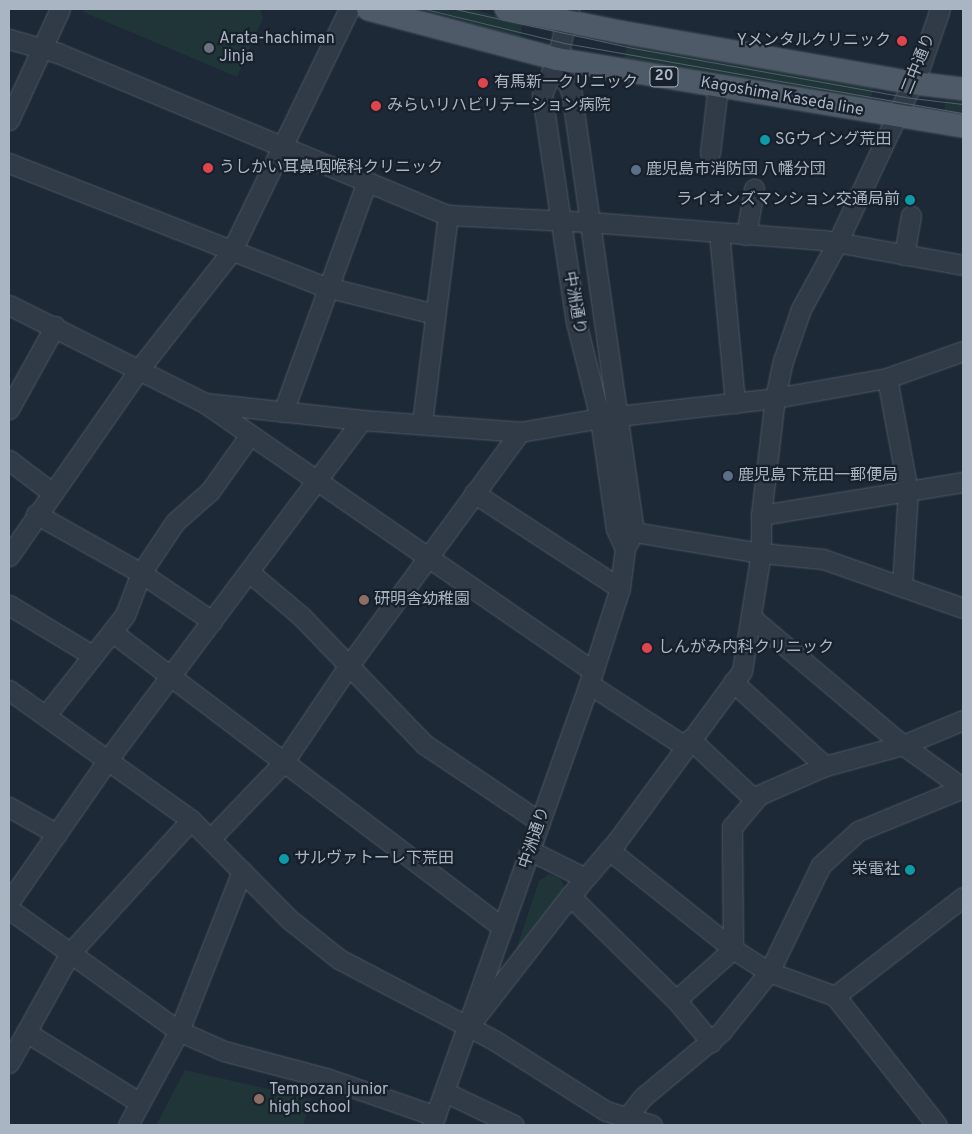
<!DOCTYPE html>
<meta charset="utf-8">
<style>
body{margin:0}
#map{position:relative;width:972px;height:1134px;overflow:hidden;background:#1d2936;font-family:Overpass,"Noto Sans JP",sans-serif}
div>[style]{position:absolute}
.green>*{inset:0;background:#1f3537;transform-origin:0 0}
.roads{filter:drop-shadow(0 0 1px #4e5865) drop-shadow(0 0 1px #4e5865)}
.minor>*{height:19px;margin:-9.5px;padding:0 9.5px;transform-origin:9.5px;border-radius:9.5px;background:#313b47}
.major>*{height:22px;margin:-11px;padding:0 11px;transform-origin:11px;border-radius:11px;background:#4e5a67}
.tram>*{height:1px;margin:-0.5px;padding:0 0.5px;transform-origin:0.5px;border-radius:0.5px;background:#525f6e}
.dots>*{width:14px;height:14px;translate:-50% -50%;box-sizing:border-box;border:2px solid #17202b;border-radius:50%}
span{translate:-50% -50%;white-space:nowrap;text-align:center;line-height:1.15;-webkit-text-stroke:4.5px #17202b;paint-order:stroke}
.shield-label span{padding:1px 4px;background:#17202b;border:1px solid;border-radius:4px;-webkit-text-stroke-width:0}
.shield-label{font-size:15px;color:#aab5c4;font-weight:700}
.poi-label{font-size:16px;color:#aab5c4}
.left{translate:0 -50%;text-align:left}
.right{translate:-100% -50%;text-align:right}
.street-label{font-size:16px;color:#aab5c4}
.frame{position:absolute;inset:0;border:10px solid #aab5c4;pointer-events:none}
</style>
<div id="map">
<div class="green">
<div style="clip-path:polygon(85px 9px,260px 9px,263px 18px,237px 77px,83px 12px)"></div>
<div style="clip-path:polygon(412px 9px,471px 9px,523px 23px,520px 37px)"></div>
<div style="left:627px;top:44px;width:250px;height:15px;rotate:10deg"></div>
<div style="clip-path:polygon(945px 100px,963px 102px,963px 118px,944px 115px)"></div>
<div style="clip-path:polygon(549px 874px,560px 878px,565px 888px,514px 956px,539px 881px)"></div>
<div style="clip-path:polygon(185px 1070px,312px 1099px,303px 1125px,156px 1125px)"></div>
</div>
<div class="roads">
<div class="minor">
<div style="left:569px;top:9px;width:51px;rotate:103.5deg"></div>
<div style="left:557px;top:59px;width:39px;rotate:113deg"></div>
<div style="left:542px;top:95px;width:230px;rotate:81.5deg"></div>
<div style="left:576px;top:322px;width:99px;rotate:76deg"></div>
<div style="left:600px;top:418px;width:112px;rotate:81.8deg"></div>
<div style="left:616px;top:529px;width:21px;rotate:65deg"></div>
<div style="left:9px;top:39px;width:51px;rotate:15.9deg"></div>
<div style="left:58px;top:53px;width:422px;rotate:22.6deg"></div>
<div style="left:448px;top:215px;width:141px;rotate:2.8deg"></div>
<div style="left:589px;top:222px;width:236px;rotate:4.4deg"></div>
<div style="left:824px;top:240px;width:141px;rotate:10.2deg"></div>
<div style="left:9px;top:120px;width:122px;rotate:-65.3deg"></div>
<div style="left:710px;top:153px;width:67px;rotate:-83.2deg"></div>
<div style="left:9px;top:163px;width:340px;rotate:21.4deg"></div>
<div style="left:326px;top:287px;width:112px;rotate:13.9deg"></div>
<div style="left:719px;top:233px;width:171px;rotate:84.6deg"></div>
<div style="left:746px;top:235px;width:47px;rotate:-80.1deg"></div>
<div style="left:904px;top:255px;width:40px;rotate:-80deg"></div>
<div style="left:9px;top:305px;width:219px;rotate:26.6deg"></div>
<div style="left:205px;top:403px;width:158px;rotate:6.2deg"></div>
<div style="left:362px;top:420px;width:158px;rotate:4.3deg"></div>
<div style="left:520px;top:432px;width:81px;rotate:-9.9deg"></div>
<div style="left:600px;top:418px;width:176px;rotate:-6.5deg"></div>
<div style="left:775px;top:398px;width:114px;rotate:-10.1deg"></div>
<div style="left:887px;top:378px;width:81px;rotate:-19.6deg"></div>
<div style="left:887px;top:378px;width:115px;rotate:79.5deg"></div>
<div style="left:908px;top:491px;width:96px;rotate:93.6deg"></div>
<div style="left:206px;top:404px;width:470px;rotate:34.6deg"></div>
<div style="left:9px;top:409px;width:95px;rotate:-61deg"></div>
<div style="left:283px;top:412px;width:246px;rotate:-70deg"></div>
<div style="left:422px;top:423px;width:210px;rotate:-82.9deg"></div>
<div style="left:9px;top:460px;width:53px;rotate:37.3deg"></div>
<div style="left:474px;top:493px;width:174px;rotate:33.1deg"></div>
<div style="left:36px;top:514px;width:120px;rotate:29.3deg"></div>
<div style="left:141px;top:573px;width:86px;rotate:34.1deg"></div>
<div style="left:761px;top:515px;width:205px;rotate:-9.3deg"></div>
<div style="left:634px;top:532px;width:129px;rotate:9.4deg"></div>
<div style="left:761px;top:553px;width:62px;rotate:5.5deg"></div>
<div style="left:823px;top:559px;width:148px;rotate:19.3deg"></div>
<div style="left:9px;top:556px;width:229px;rotate:-55.1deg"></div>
<div style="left:140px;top:368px;width:147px;rotate:-51.9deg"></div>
<div style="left:231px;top:252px;width:270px;rotate:-64.1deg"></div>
<div style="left:249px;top:572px;width:68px;rotate:40.2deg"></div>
<div style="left:301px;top:616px;width:178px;rotate:46.1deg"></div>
<div style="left:424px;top:744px;width:140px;rotate:33.9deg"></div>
<div style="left:9px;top:605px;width:97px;rotate:31.1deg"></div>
<div style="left:752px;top:618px;width:197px;rotate:40.1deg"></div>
<div style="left:903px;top:745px;width:74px;rotate:35.6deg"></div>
<div style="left:112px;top:632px;width:490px;rotate:37.1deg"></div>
<div style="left:733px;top:682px;width:125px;rotate:42.4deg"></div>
<div style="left:589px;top:684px;width:114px;rotate:32.9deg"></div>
<div style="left:9px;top:690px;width:224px;rotate:35.5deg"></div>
<div style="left:191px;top:820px;width:139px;rotate:45.3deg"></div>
<div style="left:289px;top:919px;width:64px;rotate:38.7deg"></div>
<div style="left:339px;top:959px;width:175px;rotate:27.6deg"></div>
<div style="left:494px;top:1040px;width:133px;rotate:32.4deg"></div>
<div style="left:606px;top:1111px;width:48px;rotate:16.9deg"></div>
<div style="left:46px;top:715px;width:127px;rotate:-51.7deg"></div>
<div style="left:125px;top:615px;width:45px;rotate:-69.1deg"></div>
<div style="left:141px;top:573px;width:61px;rotate:-56.3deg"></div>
<div style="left:175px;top:522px;width:47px;rotate:-41.5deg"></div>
<div style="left:210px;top:491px;width:69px;rotate:-54.5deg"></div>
<div style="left:690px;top:739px;width:89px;rotate:43.2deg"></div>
<div style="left:9px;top:807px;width:55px;rotate:29.4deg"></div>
<div style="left:210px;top:839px;width:105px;rotate:-46.2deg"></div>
<div style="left:283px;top:763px;width:115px;rotate:-56deg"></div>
<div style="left:347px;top:668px;width:293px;rotate:-53.8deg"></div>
<div style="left:609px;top:850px;width:159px;rotate:38.6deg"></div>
<div style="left:733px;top:949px;width:43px;rotate:32.6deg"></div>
<div style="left:769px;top:972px;width:70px;rotate:20deg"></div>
<div style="left:835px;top:996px;width:164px;rotate:51.7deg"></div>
<div style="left:531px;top:851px;width:60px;rotate:26.6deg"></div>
<div style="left:570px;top:896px;width:148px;rotate:44.5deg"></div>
<div style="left:676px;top:1000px;width:55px;rotate:50.2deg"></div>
<div style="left:9px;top:902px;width:175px;rotate:-55.2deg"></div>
<div style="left:109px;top:758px;width:422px;rotate:-53.2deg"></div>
<div style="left:9px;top:909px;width:209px;rotate:35.7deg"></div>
<div style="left:179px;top:1031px;width:49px;rotate:24deg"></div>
<div style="left:224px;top:1051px;width:106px;rotate:14.8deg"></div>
<div style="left:326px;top:1078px;width:116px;rotate:19.1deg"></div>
<div style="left:835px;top:996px;width:162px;rotate:-37.7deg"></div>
<div style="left:676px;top:1000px;width:76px;rotate:-41.8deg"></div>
<div style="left:733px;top:949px;width:122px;rotate:-90.5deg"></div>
<div style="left:732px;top:827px;width:42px;rotate:-49.8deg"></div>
<div style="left:759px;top:795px;width:72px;rotate:-23.7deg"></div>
<div style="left:825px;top:766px;width:81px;rotate:-15.1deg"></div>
<div style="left:903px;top:745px;width:65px;rotate:-22.6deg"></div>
<div style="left:468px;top:1027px;width:166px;rotate:-52.1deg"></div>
<div style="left:570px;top:896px;width:72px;rotate:-49.5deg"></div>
<div style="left:617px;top:841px;width:211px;rotate:-53.7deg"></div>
<div style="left:742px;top:671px;width:120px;rotate:-80.9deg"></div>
<div style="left:761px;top:553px;width:38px;rotate:-90deg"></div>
<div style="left:761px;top:515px;width:118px;rotate:-83.2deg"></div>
<div style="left:775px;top:398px;width:38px;rotate:-78deg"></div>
<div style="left:783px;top:361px;width:55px;rotate:-70.9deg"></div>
<div style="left:801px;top:309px;width:75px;rotate:-61.4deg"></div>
<div style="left:837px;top:243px;width:195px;rotate:-64.8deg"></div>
<div style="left:920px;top:67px;width:61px;rotate:-71deg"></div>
<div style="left:26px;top:1032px;width:133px;rotate:31.8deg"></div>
<div style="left:9px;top:1063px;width:126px;rotate:-61deg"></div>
<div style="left:70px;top:953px;width:180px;rotate:-47.7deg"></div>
<div style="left:445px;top:1092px;width:76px;rotate:25.6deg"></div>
<div style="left:628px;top:1116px;width:24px;rotate:-52deg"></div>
<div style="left:643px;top:1097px;width:102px;rotate:-39.8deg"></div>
<div style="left:721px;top:1032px;width:77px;rotate:-51.3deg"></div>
<div style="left:769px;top:972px;width:119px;rotate:-64.1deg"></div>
<div style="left:821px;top:865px;width:50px;rotate:-42.6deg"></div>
<div style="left:858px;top:831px;width:113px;rotate:-22.3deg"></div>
<div style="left:128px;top:1125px;width:107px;rotate:-61.5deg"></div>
<div style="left:179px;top:1031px;width:172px;rotate:-68.5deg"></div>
<div style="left:432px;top:1125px;width:468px;rotate:-70.4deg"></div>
<div style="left:589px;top:684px;width:101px;rotate:-72.1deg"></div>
<div style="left:620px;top:588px;width:40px;rotate:-82.9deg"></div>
<div style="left:625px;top:548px;width:18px;rotate:-61deg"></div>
<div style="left:634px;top:532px;width:442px;rotate:-98.1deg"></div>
<div style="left:572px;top:94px;width:38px;rotate:-113deg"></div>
</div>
<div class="major">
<div style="left:368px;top:9px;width:196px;rotate:14.8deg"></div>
<div style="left:557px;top:59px;width:411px;rotate:9.4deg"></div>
<div style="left:506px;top:9px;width:117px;rotate:11.3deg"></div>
<div style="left:621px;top:32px;width:296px;rotate:9.9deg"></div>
<div style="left:913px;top:83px;width:50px;rotate:6.8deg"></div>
</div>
</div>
<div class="tram">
<div style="left:425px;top:9px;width:144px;rotate:13.7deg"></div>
<div style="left:565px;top:43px;width:404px;rotate:10deg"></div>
<div style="left:455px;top:9px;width:182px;rotate:12.4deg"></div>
<div style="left:633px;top:48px;width:283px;rotate:10.2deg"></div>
<div style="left:912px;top:98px;width:51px;rotate:6.7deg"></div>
</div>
<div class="dots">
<div style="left:902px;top:41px;background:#e0444e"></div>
<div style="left:209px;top:48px;background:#6b7280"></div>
<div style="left:483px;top:83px;background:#e0444e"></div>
<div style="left:376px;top:106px;background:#e0444e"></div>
<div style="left:765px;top:140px;background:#0f9aa8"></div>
<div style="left:208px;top:168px;background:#e0444e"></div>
<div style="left:636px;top:170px;background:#5c6f8a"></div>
<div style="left:910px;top:200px;background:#0f9aa8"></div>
<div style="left:728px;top:476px;background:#5c6f8a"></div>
<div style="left:364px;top:600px;background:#8d6e63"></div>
<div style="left:647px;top:648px;background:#e0444e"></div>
<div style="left:284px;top:859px;background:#0f9aa8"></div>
<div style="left:910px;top:870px;background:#0f9aa8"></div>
<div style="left:259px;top:1099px;background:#8d6e63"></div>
</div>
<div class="shield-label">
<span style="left:664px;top:77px">20</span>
</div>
<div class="poi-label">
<span class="left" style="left:219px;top:48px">Arata-hachiman<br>Jinja</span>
<span class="right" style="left:891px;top:41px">Yメンタルクリニック</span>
<span class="left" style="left:494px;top:83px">有馬新一クリニック</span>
<span class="left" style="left:387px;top:106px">みらいリハビリテーション病院</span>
<span class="left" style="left:775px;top:140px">SGウイング荒田</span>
<span class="left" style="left:219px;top:168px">うしかい耳鼻咽喉科クリニック</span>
<span class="left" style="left:646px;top:170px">鹿児島市消防団 八幡分団</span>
<span class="right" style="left:900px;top:200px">ライオンズマンション交通局前</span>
<span class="left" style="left:738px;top:476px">鹿児島下荒田一郵便局</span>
<span class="left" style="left:374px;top:600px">研明舎幼稚園</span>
<span class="left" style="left:658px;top:648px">しんがみ内科クリニック</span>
<span class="left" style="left:294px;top:859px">サルヴァトーレ下荒田</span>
<span class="right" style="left:900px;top:870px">栄電社</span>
<span class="left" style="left:269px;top:1099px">Tempozan junior<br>high school</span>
</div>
<div class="street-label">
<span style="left:919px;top:64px;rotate:-68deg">二中通り</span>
<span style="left:782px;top:97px;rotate:10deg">Kagoshima Kaseda line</span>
<span style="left:574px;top:303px;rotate:80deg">中洲通り</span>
<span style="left:535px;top:838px;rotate:-71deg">中洲通り</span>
</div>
<div class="frame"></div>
</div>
